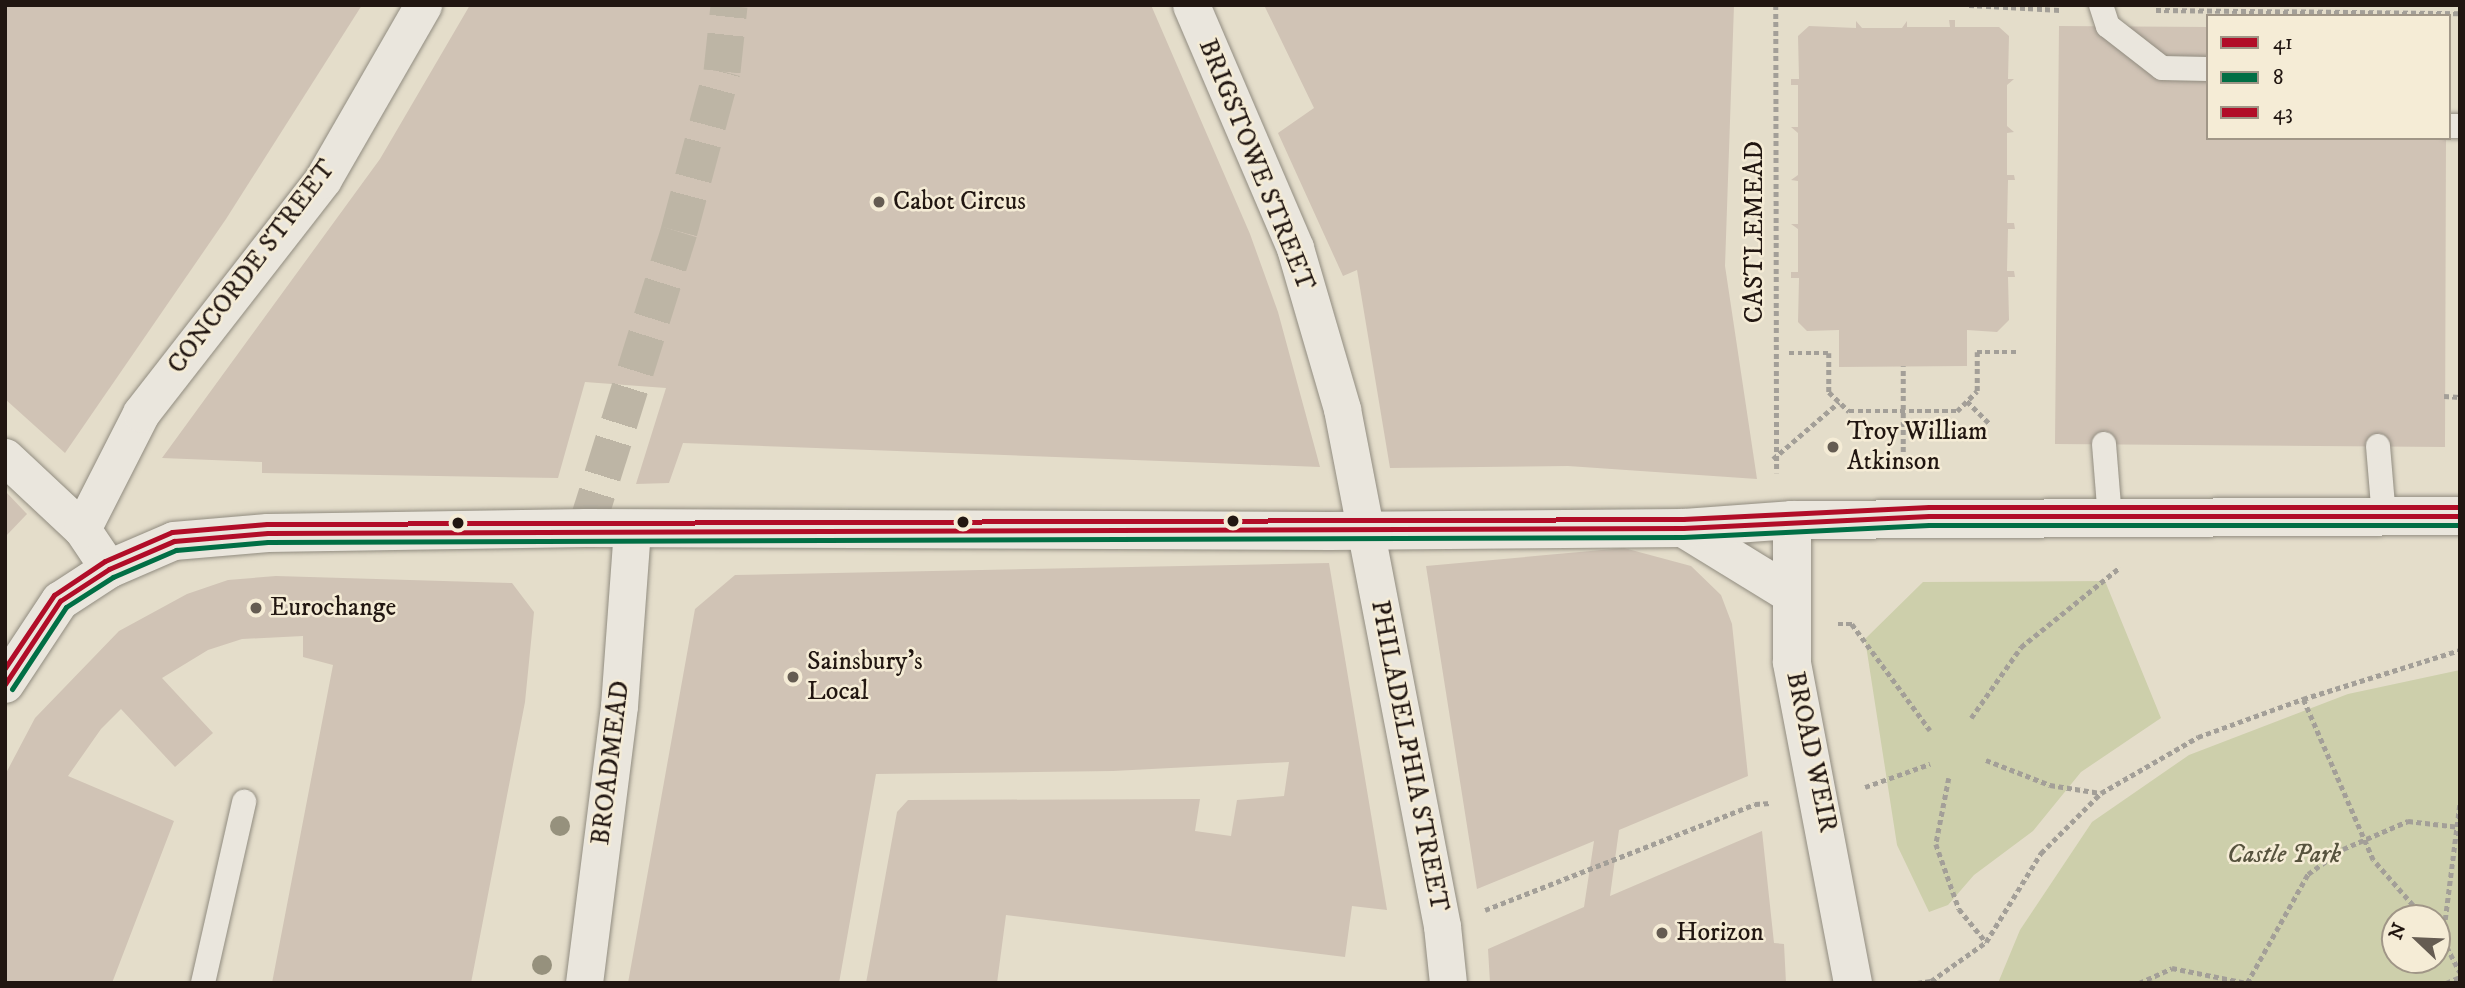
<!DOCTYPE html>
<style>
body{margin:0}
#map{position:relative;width:2465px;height:988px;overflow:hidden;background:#e4ddca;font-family:"IM FELL DW Pica",serif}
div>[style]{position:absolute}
.green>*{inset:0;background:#cdcfab}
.building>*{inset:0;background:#d0c3b5}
.pedestrian-tunnel>*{height:37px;margin-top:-18.5px;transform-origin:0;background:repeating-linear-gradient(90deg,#bdb5a5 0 37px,transparent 0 55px)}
.path>*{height:4.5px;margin-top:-2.25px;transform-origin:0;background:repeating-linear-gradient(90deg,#a39f98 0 5px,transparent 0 8.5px)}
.roads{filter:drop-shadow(0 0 2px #918c80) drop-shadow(0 0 2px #918c80)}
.service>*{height:24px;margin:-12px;padding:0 12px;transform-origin:12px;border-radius:12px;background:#eae6dd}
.pedestrian>*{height:37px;margin:-18.5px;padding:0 18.5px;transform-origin:18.5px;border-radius:18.5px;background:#eae6dd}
.minor>*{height:38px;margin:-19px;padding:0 19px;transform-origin:19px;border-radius:19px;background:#eae6dd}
.tertiary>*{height:38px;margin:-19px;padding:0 19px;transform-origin:19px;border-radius:19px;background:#eae6dd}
.path-bridge>*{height:4.5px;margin-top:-2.25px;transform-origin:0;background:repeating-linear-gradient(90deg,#a39f98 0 5px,transparent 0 8.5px)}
.bus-1>*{height:5px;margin:-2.5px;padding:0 2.5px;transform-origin:2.5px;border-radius:2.5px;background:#b10d28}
.bus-2>*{height:5px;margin:-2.5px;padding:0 2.5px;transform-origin:2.5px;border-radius:2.5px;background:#016f45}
.bus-3>*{height:5px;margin:-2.5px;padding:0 2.5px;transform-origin:2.5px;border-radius:2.5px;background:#b10d28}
.trees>*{width:20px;height:20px;margin:-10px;border-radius:50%;background:#96917d}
.dots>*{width:19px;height:19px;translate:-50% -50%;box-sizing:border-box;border:4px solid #f5ecd6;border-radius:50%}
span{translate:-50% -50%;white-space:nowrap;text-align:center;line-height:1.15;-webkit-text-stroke:5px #f5ecd6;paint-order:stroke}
.street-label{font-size:26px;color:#211611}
.poi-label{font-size:26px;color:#211611}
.left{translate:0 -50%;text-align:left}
.park-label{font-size:26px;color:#57533e;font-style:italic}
.frame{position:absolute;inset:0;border:7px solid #211611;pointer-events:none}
.legend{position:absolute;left:2206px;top:14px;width:245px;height:126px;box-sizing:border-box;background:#f5ecd6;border:2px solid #a09687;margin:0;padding:9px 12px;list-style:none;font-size:21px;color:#211611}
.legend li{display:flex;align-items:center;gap:14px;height:35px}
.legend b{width:35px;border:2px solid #a09687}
.north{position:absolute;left:2381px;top:904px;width:70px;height:70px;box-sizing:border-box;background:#f5ecd6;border:2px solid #a09687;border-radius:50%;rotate:293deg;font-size:19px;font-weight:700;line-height:28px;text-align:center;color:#211611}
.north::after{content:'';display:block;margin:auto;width:24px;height:32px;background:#655c52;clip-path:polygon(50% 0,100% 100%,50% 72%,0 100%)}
</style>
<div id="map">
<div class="green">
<div style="clip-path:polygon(2105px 581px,2161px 718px,2081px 772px,2033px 831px,1974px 875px,1948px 905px,1929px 912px,1897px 845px,1865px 639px,1923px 582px)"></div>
<div style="clip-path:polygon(evenodd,2460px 670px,2460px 983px,1998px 983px,2020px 930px,2092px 822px,2189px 755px,2348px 694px,2460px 670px,2395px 918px,2437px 918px,2437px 960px,2395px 960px,2395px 918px)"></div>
</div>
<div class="building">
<div style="clip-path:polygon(5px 5px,362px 5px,226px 219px,65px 453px,5px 399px)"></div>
<div style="clip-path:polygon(470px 5px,1151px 5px,1250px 234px,1278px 312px,1320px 467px,683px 443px,669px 483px,636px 484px,666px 388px,585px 382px,558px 478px,262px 473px,262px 462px,162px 458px,380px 159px)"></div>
<div style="clip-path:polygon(1264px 5px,1734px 5px,1725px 266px,1757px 479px,1568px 466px,1390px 468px,1357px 270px,1343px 276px,1278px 133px,1314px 108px)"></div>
<div style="clip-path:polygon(1949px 20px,1955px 20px,1955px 27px,1999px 27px,2009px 36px,2008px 79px,2014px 79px,2007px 85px,2007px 126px,2014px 132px,2007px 133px,2007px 175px,2014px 175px,2015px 180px,2008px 180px,2007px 223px,2014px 223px,2015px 229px,2008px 229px,2007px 271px,2014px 271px,2015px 277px,2008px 277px,2009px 320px,1997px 332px,1967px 330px,1967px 366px,1839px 367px,1839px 330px,1807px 331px,1798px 322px,1799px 278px,1791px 278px,1791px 272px,1798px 272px,1798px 229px,1791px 224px,1798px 224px,1798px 181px,1791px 180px,1798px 175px,1798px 133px,1791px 127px,1798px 127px,1798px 85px,1791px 85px,1791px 79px,1799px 79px,1798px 36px,1809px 26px,1856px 28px,1856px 21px,1862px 28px,1902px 28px,1907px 21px,1907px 27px,1950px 27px)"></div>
<div style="clip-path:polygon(2059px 26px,2208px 27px,2208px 138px,2446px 138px,2445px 447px,2055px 444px)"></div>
<div style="clip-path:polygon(5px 491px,27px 514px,5px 537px)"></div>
<div style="clip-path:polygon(1624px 548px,1691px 566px,1721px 595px,1732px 624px,1748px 776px,1619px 830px,1610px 896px,1762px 831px,1774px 943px,1784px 944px,1786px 983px,1490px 983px,1488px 949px,1584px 907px,1594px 841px,1477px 889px,1426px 566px)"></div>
<div style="clip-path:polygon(1329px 563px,1387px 910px,1352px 906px,1345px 957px,1006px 915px,997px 983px,866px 983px,897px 812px,908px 800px,1200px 799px,1195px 831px,1231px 836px,1237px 800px,1284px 796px,1289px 762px,1113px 771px,876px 774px,839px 983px,628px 983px,695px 609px,735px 575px)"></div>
<div style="clip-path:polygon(276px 576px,512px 583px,534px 612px,525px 702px,471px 983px,272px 983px,333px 665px,303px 657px,303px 636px,242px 639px,208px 650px,162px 678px,213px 733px,175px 767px,121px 709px,101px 729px,68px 776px,174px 821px,112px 983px,5px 983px,5px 775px,35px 718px,119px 631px,187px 594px,228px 580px)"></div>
</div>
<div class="pedestrian-tunnel">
<div style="left:586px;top:528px;width:311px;rotate:-72.6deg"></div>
<div style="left:679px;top:231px;width:166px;rotate:-75deg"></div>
<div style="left:722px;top:71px;width:66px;rotate:-83.9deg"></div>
</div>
<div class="path">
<div style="left:1776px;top:5px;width:468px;rotate:89.9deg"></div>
<div style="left:1969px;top:5px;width:91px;rotate:3.1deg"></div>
<div style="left:2156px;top:10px;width:304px;rotate:0.6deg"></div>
<div style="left:1789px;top:353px;width:40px"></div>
<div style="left:1829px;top:353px;width:39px;rotate:90deg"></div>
<div style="left:1829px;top:392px;width:28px;rotate:44deg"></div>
<div style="left:1849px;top:411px;width:108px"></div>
<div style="left:1957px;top:411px;width:28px;rotate:-45deg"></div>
<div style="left:1977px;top:391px;width:39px;rotate:-90deg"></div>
<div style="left:1977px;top:352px;width:40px"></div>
<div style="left:2444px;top:396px;width:16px;rotate:4deg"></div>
<div style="left:1967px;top:401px;width:33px;rotate:45deg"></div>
<div style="left:1903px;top:452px;width:86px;rotate:-90deg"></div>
<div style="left:1773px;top:459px;width:87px;rotate:-40.8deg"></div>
<div style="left:1838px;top:624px;width:14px"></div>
<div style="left:1852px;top:624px;width:132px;rotate:53.7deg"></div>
<div style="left:1971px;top:718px;width:87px;rotate:-54.8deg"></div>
<div style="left:2021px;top:647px;width:127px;rotate:-38.9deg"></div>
<div style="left:1986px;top:760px;width:69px;rotate:21.3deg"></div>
<div style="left:2050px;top:785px;width:51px;rotate:9.1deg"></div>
<div style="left:1949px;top:778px;width:67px;rotate:101.1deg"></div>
<div style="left:1936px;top:844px;width:69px;rotate:70.5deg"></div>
<div style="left:1959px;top:909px;width:43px;rotate:50.7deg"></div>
<div style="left:1865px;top:787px;width:69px;rotate:-19.5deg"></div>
<div style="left:2460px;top:805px;width:135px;rotate:97.2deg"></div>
<div style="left:2443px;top:939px;width:37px;rotate:63deg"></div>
<div style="left:1485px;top:910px;width:290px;rotate:-21.4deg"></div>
<div style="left:1755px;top:804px;width:16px;rotate:-4deg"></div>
<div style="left:2424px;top:918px;width:77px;rotate:-131.3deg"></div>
<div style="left:2373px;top:860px;width:176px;rotate:-113.5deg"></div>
<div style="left:2303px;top:699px;width:164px;rotate:-17.3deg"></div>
<div style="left:1917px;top:983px;width:14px;rotate:-8deg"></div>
<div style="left:1931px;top:981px;width:67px;rotate:-35.3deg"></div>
<div style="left:1986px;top:942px;width:105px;rotate:-58.3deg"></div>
<div style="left:2041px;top:853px;width:85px;rotate:-45deg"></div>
<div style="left:2101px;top:793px;width:112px;rotate:-30deg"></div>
<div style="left:2198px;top:737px;width:112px;rotate:-19.9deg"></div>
<div style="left:2139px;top:983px;width:36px;rotate:-24deg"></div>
<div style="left:2172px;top:968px;width:76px;rotate:11.3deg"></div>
<div style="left:2247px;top:983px;width:125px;rotate:-60.8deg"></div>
<div style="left:2308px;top:874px;width:43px;rotate:-35.5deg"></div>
<div style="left:2446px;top:983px;width:15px;rotate:-23deg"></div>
</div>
<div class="roads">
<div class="service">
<div style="left:2101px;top:5px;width:22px;rotate:72deg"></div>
<div style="left:2108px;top:26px;width:68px;rotate:37.9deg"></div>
<div style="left:2162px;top:68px;width:46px;rotate:1.2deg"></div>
<div style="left:2449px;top:126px;width:11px"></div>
<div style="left:2104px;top:444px;width:75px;rotate:85.4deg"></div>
<div style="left:2378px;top:446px;width:72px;rotate:85.2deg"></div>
<div style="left:203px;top:983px;width:186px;rotate:-77.2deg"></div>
</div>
<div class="pedestrian">
<div style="left:1191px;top:5px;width:264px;rotate:66.8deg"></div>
<div style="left:1295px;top:248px;width:168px;rotate:73.7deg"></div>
<div style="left:1342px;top:409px;width:527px;rotate:79.05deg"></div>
<div style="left:1442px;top:926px;width:57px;rotate:84deg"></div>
<div style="left:5px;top:457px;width:105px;rotate:43.1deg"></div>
<div style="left:82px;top:529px;width:48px;rotate:56deg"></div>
<div style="left:82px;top:529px;width:130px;rotate:-63deg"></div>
<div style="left:141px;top:413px;width:296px;rotate:-52.1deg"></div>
<div style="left:323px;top:179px;width:201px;rotate:-60.1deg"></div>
<div style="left:584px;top:983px;width:279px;rotate:-82.8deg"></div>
<div style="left:619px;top:706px;width:163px;rotate:-85.8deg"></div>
</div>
<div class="minor">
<div style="left:1683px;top:528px;width:124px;rotate:31.5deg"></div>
<div style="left:5px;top:684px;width:100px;rotate:-56.5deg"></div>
<div style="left:60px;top:601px;width:59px;rotate:-33.1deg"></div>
<div style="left:109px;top:569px;width:71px;rotate:-23.3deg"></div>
<div style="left:174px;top:541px;width:94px;rotate:-4.9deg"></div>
<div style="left:268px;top:533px;width:318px;rotate:-0.9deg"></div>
<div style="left:586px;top:528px;width:744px;rotate:0.23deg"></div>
<div style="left:1330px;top:531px;width:353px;rotate:-0.5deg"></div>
<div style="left:1683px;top:528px;width:109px;rotate:-4.2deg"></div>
</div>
<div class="tertiary">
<div style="left:1853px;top:983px;width:327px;rotate:-100.8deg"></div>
<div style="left:1792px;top:662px;width:142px;rotate:-90deg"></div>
<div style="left:1792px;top:520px;width:668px;rotate:-0.34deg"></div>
</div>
</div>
<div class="path-bridge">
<div style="left:2343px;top:849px;width:71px;rotate:-23.3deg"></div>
<div style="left:2408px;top:821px;width:52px;rotate:6.6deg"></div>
</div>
<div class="bus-1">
<div style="left:5px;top:684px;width:100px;rotate:-56.5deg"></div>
<div style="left:60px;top:601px;width:59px;rotate:-33.1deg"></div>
<div style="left:109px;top:569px;width:71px;rotate:-23.3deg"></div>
<div style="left:174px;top:541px;width:94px;rotate:-4.9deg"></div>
<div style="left:268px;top:533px;width:1415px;rotate:-0.2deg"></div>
<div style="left:1683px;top:528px;width:246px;rotate:-2.8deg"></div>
<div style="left:1929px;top:516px;width:531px"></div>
</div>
<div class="bus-2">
<div style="left:12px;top:689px;width:98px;rotate:-56.6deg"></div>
<div style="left:66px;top:607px;width:56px;rotate:-32.6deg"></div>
<div style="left:113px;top:577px;width:69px;rotate:-23.2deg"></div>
<div style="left:176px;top:550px;width:92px;rotate:-5deg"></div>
<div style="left:268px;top:542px;width:1415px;rotate:-0.2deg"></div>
<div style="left:1683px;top:537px;width:246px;rotate:-2.8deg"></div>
<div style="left:1929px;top:525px;width:531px"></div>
</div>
<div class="bus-3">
<div style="left:5px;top:668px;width:88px;rotate:-56.1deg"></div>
<div style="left:54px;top:595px;width:61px;rotate:-33.7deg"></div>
<div style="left:105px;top:561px;width:73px;rotate:-23.4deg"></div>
<div style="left:172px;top:532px;width:95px;rotate:-4.8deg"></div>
<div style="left:267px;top:524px;width:1416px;rotate:-0.2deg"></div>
<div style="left:1683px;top:519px;width:246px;rotate:-2.8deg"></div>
<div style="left:1929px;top:507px;width:531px"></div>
</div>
<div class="trees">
<div style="left:560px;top:826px"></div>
<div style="left:542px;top:965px"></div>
</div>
<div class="dots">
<div style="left:879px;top:202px;background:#655c52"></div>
<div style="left:1833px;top:447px;background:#655c52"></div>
<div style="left:1233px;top:521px;background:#211611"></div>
<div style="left:963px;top:522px;background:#211611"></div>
<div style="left:458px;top:523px;background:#211611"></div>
<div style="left:256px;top:608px;background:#655c52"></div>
<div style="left:793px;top:677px;background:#655c52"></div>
<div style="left:1662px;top:933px;background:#655c52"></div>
</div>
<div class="street-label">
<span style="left:1256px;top:165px;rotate:68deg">BRIGSTOWE STREET</span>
<span style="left:1755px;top:232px;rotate:-90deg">CASTLEMEAD</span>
<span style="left:252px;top:267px;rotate:-53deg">CONCORDE STREET</span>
<span style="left:1811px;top:752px;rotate:78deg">BROAD WEIR</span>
<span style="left:1409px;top:756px;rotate:79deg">PHILADELPHIA STREET</span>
<span style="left:611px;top:763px;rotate:-83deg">BROADMEAD</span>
</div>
<div class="poi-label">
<span class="left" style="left:893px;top:202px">Cabot Circus</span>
<span class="left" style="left:1847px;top:447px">Troy William<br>Atkinson</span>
<span class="left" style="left:270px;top:608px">Eurochange</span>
<span class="left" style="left:807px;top:677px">Sainsbury's<br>Local</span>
<span class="left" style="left:1676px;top:933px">Horizon</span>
</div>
<div class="park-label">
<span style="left:2284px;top:855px">Castle Park</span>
</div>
<div class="frame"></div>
<ul class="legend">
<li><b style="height:9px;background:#b10d28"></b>41</li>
<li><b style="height:9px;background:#016f45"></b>8</li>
<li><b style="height:9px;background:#b10d28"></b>43</li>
</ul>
<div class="north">N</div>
</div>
